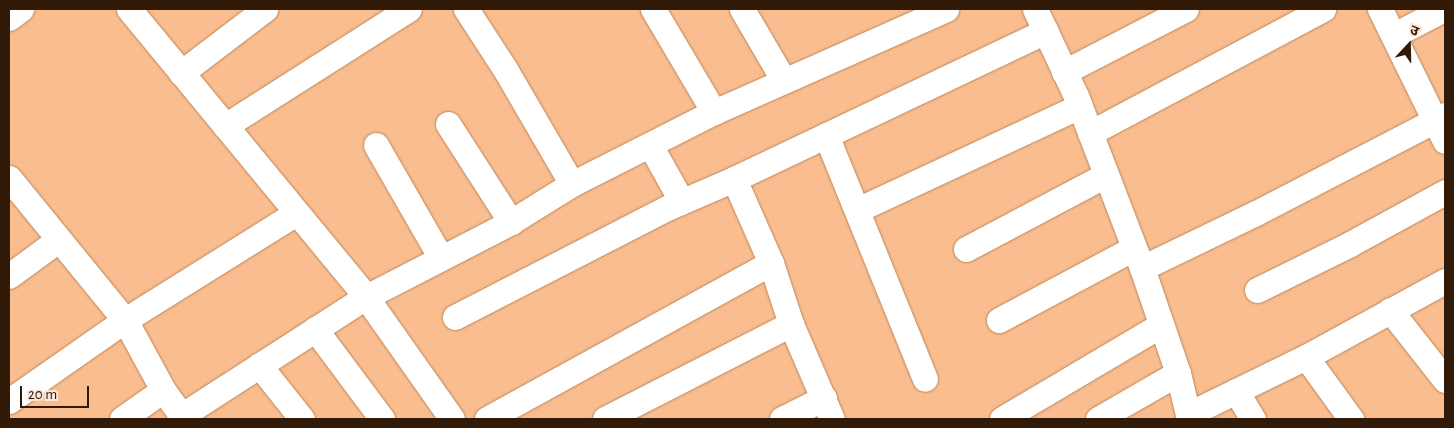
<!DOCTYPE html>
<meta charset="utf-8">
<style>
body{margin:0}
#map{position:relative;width:1454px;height:428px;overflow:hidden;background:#f9bd8f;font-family:"Alegreya Sans","Noto Sans Devanagari",sans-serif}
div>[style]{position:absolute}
.roads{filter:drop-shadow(0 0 1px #bf875a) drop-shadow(0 0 1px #bf875a)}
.street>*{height:25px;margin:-12.5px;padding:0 12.5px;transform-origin:12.5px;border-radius:12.5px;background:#fff}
span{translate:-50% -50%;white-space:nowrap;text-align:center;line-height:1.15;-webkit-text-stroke:4.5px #fbe8db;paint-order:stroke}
.frame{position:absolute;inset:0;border:10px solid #311b08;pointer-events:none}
.north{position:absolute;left:1384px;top:20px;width:50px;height:50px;-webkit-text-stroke:4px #fbe8db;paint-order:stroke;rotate:21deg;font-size:14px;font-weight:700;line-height:20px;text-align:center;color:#311b08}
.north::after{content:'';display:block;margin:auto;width:18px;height:22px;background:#311b08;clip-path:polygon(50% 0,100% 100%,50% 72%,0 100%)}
.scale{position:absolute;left:20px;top:386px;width:69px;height:22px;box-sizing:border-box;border:2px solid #311b08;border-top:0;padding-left:6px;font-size:15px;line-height:18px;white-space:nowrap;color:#311b08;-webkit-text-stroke:4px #fbe8db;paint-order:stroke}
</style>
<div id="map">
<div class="roads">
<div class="street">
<div style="left:129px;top:9px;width:373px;rotate:50.5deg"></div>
<div style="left:366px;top:297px;width:149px;rotate:54.8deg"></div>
<div style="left:466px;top:9px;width:72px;rotate:57deg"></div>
<div style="left:505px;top:69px;width:133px;rotate:59.8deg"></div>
<div style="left:653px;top:9px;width:120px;rotate:59.4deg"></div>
<div style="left:742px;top:9px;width:83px;rotate:59.7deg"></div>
<div style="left:1035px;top:9px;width:96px;rotate:64.8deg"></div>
<div style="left:1076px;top:96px;width:184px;rotate:69deg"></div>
<div style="left:1142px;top:268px;width:111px;rotate:71.1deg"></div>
<div style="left:1178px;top:373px;width:47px;rotate:76.6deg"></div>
<div style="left:1380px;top:9px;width:147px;rotate:63.8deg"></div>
<div style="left:9px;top:18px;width:15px;rotate:-37deg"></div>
<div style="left:1394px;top:35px;width:56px;rotate:-27.5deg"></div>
<div style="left:1064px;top:72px;width:137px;rotate:-27.3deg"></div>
<div style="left:181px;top:73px;width:106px;rotate:-37.3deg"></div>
<div style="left:448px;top:124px;width:117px;rotate:57.3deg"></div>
<div style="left:225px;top:126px;width:218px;rotate:-32.5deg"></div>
<div style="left:1090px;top:133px;width:264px;rotate:-28deg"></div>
<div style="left:826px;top:135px;width:263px;rotate:67.9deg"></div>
<div style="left:376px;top:145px;width:130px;rotate:60.1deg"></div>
<div style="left:650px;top:145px;width:65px;rotate:60.7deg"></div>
<div style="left:9px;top:178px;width:183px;rotate:50.8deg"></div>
<div style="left:125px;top:320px;width:80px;rotate:61.5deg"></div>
<div style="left:163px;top:390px;width:36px;rotate:54deg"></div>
<div style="left:734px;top:179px;width:92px;rotate:66.2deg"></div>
<div style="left:771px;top:263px;width:64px;rotate:71.8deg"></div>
<div style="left:791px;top:324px;width:103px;rotate:66.7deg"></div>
<div style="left:857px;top:210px;width:246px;rotate:-25deg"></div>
<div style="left:966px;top:249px;width:158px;rotate:-27.9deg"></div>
<div style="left:1142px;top:268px;width:127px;rotate:-25.8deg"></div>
<div style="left:1256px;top:213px;width:213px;rotate:-27.4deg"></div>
<div style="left:9px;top:276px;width:61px;rotate:-36.3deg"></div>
<div style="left:1257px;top:290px;width:104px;rotate:-26.3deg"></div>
<div style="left:1350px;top:244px;width:108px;rotate:-28.7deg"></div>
<div style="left:1390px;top:310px;width:89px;rotate:51.8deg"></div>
<div style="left:455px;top:317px;width:238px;rotate:-27.2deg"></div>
<div style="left:667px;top:208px;width:73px;rotate:-23.4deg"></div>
<div style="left:734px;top:179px;width:345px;rotate:-25.4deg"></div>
<div style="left:999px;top:320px;width:153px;rotate:-28.1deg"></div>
<div style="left:315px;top:329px;width:112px;rotate:53.3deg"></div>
<div style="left:1306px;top:357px;width:77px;rotate:54deg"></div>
<div style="left:259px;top:365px;width:69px;rotate:51.5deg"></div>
<div style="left:1236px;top:391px;width:33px;rotate:59deg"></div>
<div style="left:9px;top:401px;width:141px;rotate:-34.9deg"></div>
<div style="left:125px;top:320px;width:202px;rotate:-32deg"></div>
<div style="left:1189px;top:414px;width:130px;rotate:-26deg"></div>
<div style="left:1306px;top:357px;width:158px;rotate:-28.7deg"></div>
<div style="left:181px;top:416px;width:220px;rotate:-32.8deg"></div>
<div style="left:366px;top:297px;width:163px;rotate:-27.3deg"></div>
<div style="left:511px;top:222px;width:72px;rotate:-31.9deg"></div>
<div style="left:572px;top:184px;width:159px;rotate:-26.9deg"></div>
<div style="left:714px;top:112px;width:254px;rotate:-23.9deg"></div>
<div style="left:122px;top:419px;width:50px;rotate:-35.3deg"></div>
<div style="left:487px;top:419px;width:324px;rotate:-28.8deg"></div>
<div style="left:605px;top:419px;width:209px;rotate:-27.1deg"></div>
<div style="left:782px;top:419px;width:47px;rotate:-26.6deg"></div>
<div style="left:1002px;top:419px;width:185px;rotate:-30.6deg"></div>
<div style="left:1098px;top:419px;width:92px;rotate:-29.9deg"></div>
</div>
</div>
<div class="frame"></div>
<div class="north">उ</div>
<div class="scale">20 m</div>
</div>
